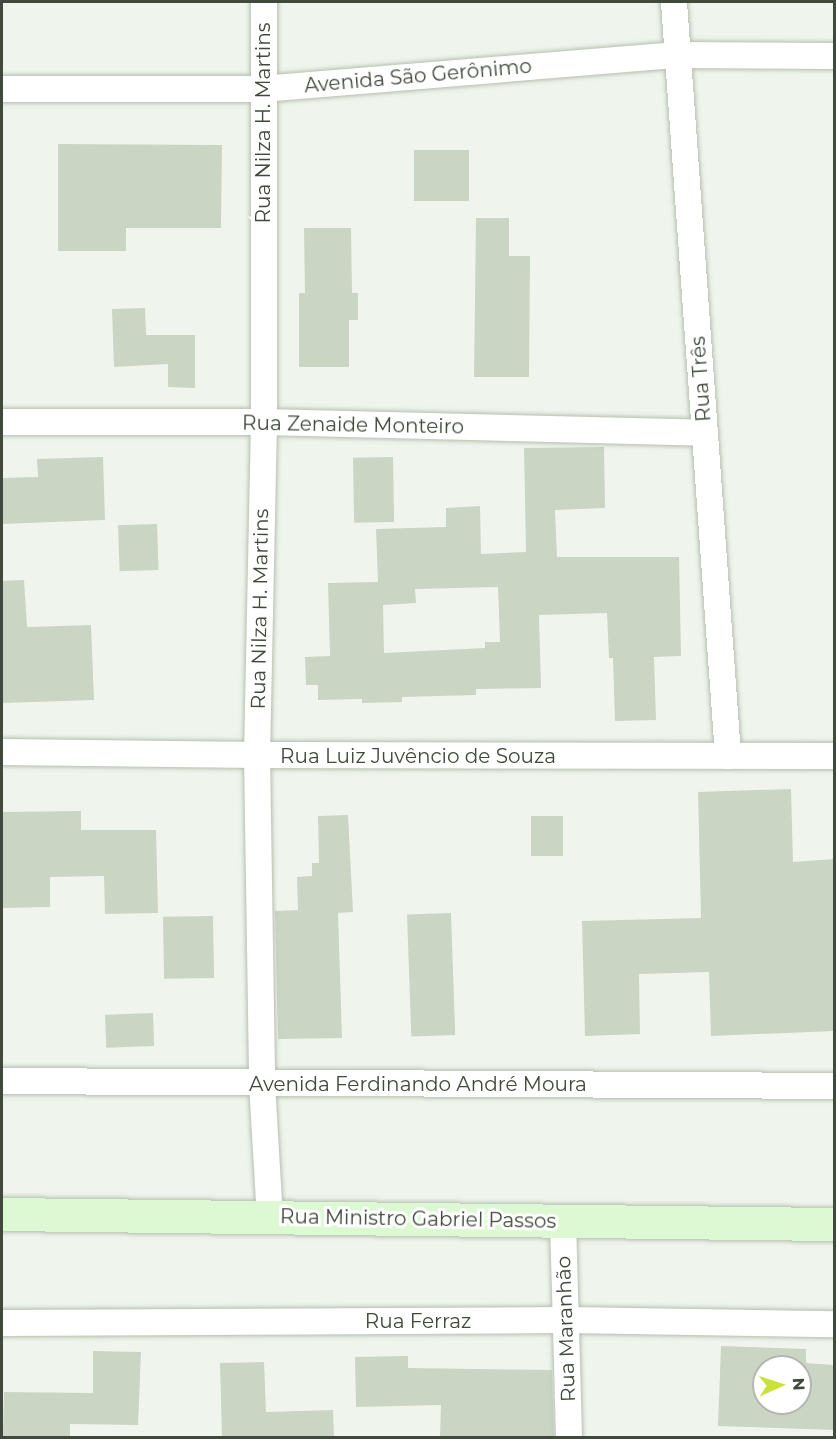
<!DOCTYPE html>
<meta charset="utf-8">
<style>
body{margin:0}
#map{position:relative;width:836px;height:1439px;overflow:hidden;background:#eff5ed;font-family:Montserrat,sans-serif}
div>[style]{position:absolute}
.building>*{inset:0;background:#cbd5c4;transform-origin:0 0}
.roads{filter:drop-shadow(0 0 2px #b6bfb0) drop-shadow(0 0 2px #b6bfb0)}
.minor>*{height:26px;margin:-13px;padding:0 13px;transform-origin:13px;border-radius:13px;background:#fff}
.secondary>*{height:33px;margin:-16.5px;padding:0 16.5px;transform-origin:16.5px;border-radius:16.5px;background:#dcf9d3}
span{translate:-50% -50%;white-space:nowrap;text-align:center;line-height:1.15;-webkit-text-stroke:6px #fff;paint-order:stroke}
.street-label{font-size:20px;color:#40493b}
.frame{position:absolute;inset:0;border:3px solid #40493b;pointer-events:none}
.north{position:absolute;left:752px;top:1355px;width:60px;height:60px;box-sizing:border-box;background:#fff;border:2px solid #b3b6b1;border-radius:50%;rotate:87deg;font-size:16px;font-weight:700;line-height:24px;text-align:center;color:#40493b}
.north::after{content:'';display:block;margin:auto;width:21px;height:27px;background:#c9e138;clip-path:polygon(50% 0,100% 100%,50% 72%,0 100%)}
</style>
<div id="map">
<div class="building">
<div style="clip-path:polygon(58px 144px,222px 145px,221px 228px,126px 228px,126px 251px,58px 251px)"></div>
<div style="left:414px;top:150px;width:55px;height:51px"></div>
<div style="clip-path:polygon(476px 218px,509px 218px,509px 256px,530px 256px,529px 377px,474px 377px)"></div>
<div style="clip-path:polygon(304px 228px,351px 228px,352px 293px,358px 293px,358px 320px,349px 320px,349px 367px,299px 367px,299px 293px,305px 293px)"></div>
<div style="clip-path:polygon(145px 308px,146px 335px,195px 335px,195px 388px,168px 387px,168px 364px,114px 367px,112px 309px)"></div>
<div style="clip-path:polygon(evenodd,604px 447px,605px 508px,555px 510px,557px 557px,679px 557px,681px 656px,654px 657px,656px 720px,615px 721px,613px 658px,609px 658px,607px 613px,539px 615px,541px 688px,476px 689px,476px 695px,402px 697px,402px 702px,362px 703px,362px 699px,318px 700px,318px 685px,306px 685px,305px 657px,330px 656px,328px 583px,378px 582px,376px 529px,446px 527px,446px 508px,480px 506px,481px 554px,526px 552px,524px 448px,604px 447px,498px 587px,500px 642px,485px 642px,485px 648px,384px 653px,383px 605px,416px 603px,415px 589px,498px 587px)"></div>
<div style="clip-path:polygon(103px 457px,105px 520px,2px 524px,2px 478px,38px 477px,37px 459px)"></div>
<div style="left:393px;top:457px;width:65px;height:40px;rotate:89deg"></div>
<div style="left:157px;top:524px;width:46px;height:39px;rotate:88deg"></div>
<div style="clip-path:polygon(24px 580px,27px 627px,91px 625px,94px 700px,2px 703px,2px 581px)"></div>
<div style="clip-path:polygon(791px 789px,793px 862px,834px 859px,834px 1031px,711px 1036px,709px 972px,639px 974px,640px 1034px,585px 1036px,582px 921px,701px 918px,698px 792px)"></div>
<div style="clip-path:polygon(81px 811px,81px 830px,156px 830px,158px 913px,105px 914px,104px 876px,50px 877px,50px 907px,2px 908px,2px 812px)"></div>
<div style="clip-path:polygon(348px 815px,353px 912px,338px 913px,342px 1038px,278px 1039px,275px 911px,298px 910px,297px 877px,312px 876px,312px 863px,319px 863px,318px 816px)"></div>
<div style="left:531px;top:816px;width:32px;height:40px"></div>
<div style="left:451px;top:913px;width:122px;height:44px;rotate:88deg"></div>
<div style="left:213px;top:916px;width:62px;height:50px;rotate:89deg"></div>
<div style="left:153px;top:1013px;width:33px;height:48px;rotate:88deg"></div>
<div style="clip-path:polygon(evenodd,721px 1346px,806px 1349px,806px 1363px,834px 1365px,834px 1430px,718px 1426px,721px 1346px,764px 1367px,800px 1367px,800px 1403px,764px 1403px,764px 1367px)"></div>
<div style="clip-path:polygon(93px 1351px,141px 1352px,138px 1425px,70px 1424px,70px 1437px,3px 1437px,4px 1392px,93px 1393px)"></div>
<div style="clip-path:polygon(408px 1356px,408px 1368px,552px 1370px,554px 1437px,440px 1437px,441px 1405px,356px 1407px,355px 1357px)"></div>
<div style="clip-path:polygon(264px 1362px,266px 1412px,333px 1410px,334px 1437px,222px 1437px,220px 1363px)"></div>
</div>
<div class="roads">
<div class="minor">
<div style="left:264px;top:2px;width:420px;rotate:90deg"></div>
<div style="left:264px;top:422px;width:333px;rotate:91.2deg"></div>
<div style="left:257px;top:755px;width:329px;rotate:89.1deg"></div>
<div style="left:262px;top:1084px;width:133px;rotate:86.6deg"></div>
<div style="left:674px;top:2px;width:756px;rotate:85.9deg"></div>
<div style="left:2px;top:89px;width:260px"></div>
<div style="left:262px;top:89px;width:417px;rotate:-4.7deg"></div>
<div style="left:678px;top:55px;width:156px;rotate:0.4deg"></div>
<div style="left:2px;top:422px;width:262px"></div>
<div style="left:264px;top:422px;width:441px;rotate:1.4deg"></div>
<div style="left:2px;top:752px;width:255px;rotate:0.7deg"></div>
<div style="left:257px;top:755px;width:577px;rotate:0.1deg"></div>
<div style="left:2px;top:1081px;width:832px;rotate:0.34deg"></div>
<div style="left:563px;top:1221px;width:217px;rotate:88.4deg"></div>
<div style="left:2px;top:1323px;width:565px;rotate:-0.3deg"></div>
<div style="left:567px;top:1320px;width:267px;rotate:0.9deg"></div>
</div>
<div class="secondary">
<div style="left:2px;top:1214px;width:832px;rotate:0.69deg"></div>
</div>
</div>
<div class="street-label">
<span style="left:418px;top:76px;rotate:-5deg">Avenida São Gerônimo</span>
<span style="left:263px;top:123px;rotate:-90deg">Rua Nilza H. Martins</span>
<span style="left:701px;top:379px;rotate:-94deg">Rua Três</span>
<span style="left:353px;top:425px;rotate:1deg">Rua Zenaide Monteiro</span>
<span style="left:260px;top:609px;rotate:-89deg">Rua Nilza H. Martins</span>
<span style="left:418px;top:756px">Rua Luiz Juvêncio de Souza</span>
<span style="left:418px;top:1084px">Avenida Ferdinando André Moura</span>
<span style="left:418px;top:1219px;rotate:1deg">Rua Ministro Gabriel Passos</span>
<span style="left:418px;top:1321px">Rua Ferraz</span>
<span style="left:566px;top:1329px;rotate:-92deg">Rua Maranhão</span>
</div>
<div class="frame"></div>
<div class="north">N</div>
</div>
